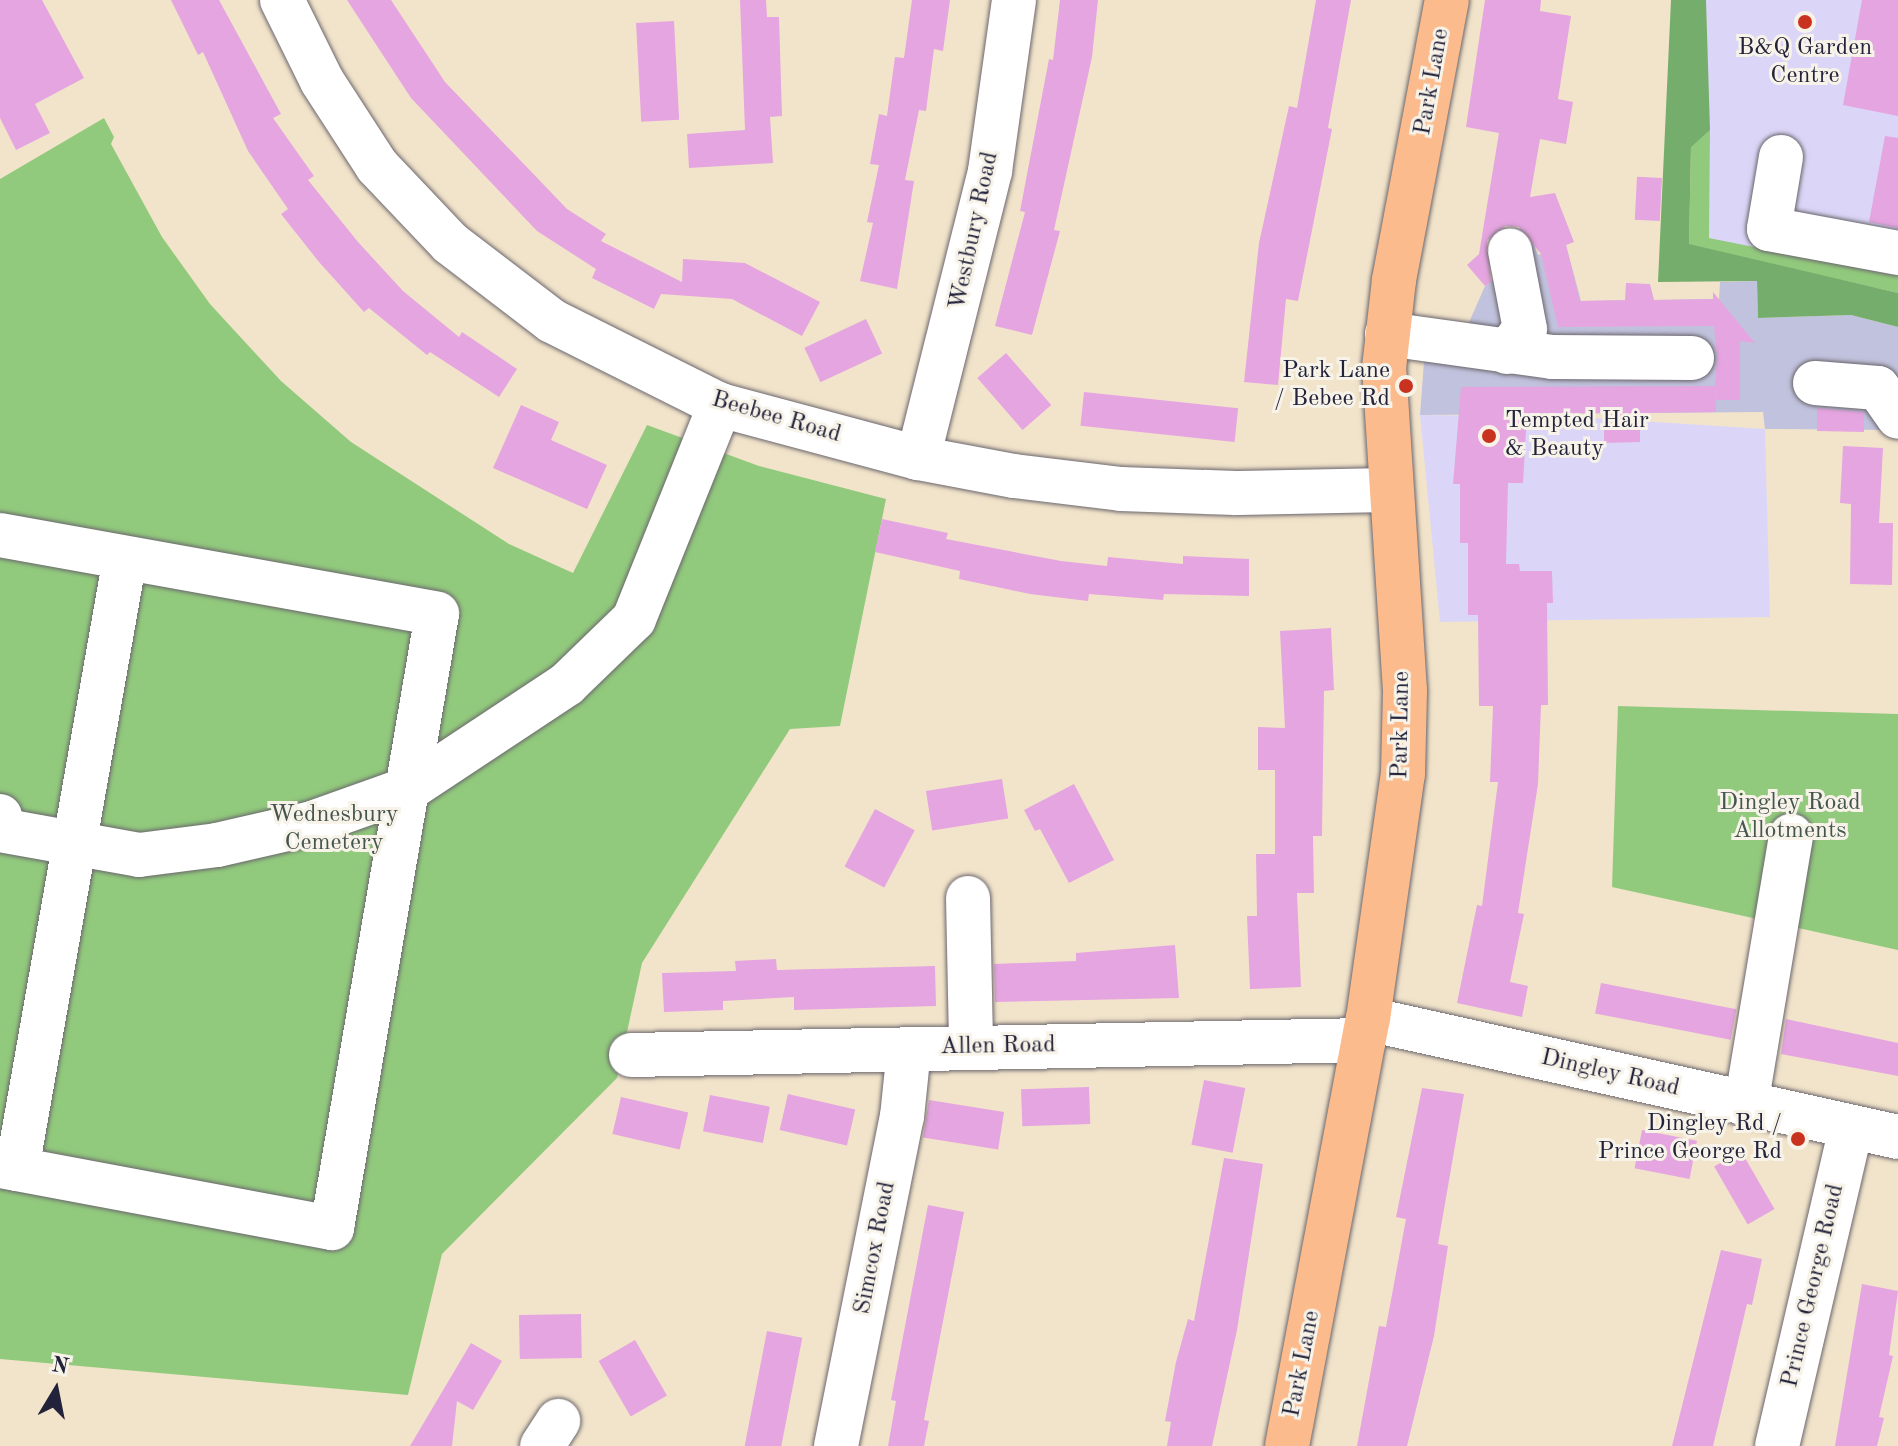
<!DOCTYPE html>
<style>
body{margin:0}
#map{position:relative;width:1898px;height:1446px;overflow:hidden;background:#f2e4ca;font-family:"Old Standard TT",serif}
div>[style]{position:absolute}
.built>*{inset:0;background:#dbd6f7}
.industrial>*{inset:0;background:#c1c2dd}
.green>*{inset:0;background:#92ca7d}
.forest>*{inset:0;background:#75ae6c}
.building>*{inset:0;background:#e5a5e0;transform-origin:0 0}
.roads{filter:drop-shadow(0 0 2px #6b666d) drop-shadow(0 0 2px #6b666d)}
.minor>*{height:44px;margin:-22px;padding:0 22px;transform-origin:22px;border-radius:22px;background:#fff}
.major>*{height:44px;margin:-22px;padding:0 22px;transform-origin:22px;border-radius:22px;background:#fbbb8c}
.dots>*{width:22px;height:22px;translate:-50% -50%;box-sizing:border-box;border:4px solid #f7f3e8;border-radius:50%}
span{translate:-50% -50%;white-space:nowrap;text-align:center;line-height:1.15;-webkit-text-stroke:6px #f7f3e8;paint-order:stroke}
.poi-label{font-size:24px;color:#22223b}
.right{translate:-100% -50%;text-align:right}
.left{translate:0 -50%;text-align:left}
.street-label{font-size:24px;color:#22223b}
.park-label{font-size:24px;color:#44544f}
.north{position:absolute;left:16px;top:1350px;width:80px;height:80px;-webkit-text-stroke:6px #f7f3e8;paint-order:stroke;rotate:10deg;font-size:22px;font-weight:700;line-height:32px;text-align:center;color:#22223b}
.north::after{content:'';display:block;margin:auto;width:28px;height:36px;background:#22223b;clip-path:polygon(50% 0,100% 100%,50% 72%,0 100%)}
</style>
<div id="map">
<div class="built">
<div style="clip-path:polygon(1706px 0,1898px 0,1898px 293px,1689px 245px,1707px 53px)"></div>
<div style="clip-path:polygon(1420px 415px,1577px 417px,1765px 429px,1770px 617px,1440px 622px)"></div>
</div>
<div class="industrial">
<div style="clip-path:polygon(1493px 227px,1528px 229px,1538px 255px,1566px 245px,1581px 301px,1719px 299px,1720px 282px,1757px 281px,1758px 318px,1851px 315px,1898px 327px,1898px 430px,1765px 429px,1763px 412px,1420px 415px,1425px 348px,1463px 336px,1485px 286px,1499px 275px,1488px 261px,1499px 251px,1490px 240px)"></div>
</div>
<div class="green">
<div style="clip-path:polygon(104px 118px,114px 137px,111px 144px,162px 237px,210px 304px,281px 381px,351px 442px,509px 544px,573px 573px,647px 425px,759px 466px,886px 499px,840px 726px,790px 729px,642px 963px,617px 1078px,442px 1254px,408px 1395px,0 1359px,0 179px)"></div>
<div style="clip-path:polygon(1710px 130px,1709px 238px,1898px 276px,1898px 293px,1689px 245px,1691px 146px)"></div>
<div style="clip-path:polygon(1618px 706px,1898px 714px,1898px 950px,1612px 887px)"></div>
</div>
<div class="forest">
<div style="clip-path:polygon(1671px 0,1706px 0,1710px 130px,1691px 147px,1689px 244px,1898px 293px,1898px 327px,1851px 315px,1758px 318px,1757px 281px,1658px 282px)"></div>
</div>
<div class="building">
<div style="clip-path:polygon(0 0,42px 0,84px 78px,35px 104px,50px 133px,16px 150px,0 118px)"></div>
<div style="clip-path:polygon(171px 0,219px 0,281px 114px,273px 118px,314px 176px,308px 180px,358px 242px,403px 291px,459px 337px,462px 332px,517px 369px,499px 397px,430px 352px,427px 355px,369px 308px,364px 312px,319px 262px,281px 214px,288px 209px,248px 151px,203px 52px,198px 55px)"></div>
<div style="clip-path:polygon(347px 0,391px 0,445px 82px,567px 209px,606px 234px,601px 241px,682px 282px,683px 259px,745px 263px,820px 302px,802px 336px,732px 299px,661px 294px,654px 309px,592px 278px,596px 269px,537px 231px,411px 98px)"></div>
<div style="clip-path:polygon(740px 0,766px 0,767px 17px,779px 17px,782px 116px,770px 117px,773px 163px,689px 168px,687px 134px,745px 130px)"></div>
<div style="clip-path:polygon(912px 0,950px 0,943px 51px,934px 49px,926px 111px,919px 110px,905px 180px,914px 181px,897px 289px,860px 281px,873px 223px,867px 222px,879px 165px,870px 164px,879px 114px,887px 116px,895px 57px,904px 58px)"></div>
<div style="clip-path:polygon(1060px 0,1098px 0,1092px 57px,1054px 230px,1060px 231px,1032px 335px,995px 326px,1025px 212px,1020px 211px,1049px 59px,1053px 60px)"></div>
<div style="clip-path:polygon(1316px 0,1351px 0,1328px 128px,1332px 129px,1298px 301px,1286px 299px,1278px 385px,1244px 382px,1259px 243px,1289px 106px,1297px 108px)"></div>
<div style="clip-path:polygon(1485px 0,1541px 0,1540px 11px,1571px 16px,1558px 99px,1573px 102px,1566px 144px,1540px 139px,1530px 197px,1555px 193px,1574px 242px,1566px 245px,1580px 301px,1625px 300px,1626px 283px,1650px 284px,1654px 300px,1713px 299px,1713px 292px,1755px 343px,1740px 341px,1740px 400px,1716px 400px,1715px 388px,1716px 412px,1640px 413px,1640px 442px,1604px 443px,1604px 413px,1527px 413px,1523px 483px,1508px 483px,1506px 564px,1519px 564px,1520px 571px,1552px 571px,1553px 603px,1547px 603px,1548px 705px,1541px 705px,1538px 784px,1518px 913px,1524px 914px,1510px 982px,1528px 986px,1522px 1017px,1457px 1003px,1477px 905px,1482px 906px,1498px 782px,1490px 782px,1493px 706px,1479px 706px,1478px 615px,1468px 615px,1468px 543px,1460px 543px,1460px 484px,1453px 484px,1461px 387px,1715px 386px,1717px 357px,1714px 326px,1558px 327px,1541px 254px,1519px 227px,1505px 226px,1487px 241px,1491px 282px,1485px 286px,1467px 265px,1479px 254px,1499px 133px,1466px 127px)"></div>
<div style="clip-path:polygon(1862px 0,1898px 0,1898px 116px,1843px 105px)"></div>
<div style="left:674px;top:21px;width:99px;height:38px;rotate:87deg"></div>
<div style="clip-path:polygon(1885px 136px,1898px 138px,1898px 228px,1869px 222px)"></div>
<div style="left:1662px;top:178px;width:43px;height:25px;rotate:93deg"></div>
<div style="left:866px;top:319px;width:38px;height:68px;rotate:65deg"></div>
<div style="left:1006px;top:353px;width:69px;height:38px;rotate:49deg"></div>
<div style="left:1084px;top:392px;width:155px;height:34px;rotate:6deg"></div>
<div style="clip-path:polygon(521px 405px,559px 422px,551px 440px,607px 465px,587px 509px,493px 468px)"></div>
<div style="clip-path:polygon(1817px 408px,1864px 412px,1864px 432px,1817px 431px)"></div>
<div style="clip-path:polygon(1843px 446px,1883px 448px,1879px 523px,1893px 523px,1892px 585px,1850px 584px,1851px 504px,1840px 503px)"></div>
<div style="clip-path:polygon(882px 519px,948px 533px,946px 539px,1061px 561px,1107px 566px,1108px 557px,1183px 564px,1183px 556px,1249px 559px,1249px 596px,1164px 594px,1163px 600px,1089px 594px,1088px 601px,1030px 594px,959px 579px,960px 571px,875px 552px)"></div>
<div style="clip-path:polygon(1331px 628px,1334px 690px,1324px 691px,1322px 836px,1313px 836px,1314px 893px,1297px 893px,1301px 987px,1250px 989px,1247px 916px,1257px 916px,1256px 854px,1275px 854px,1275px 770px,1258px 770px,1258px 727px,1285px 728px,1280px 631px)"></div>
<div style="left:1002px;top:779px;width:40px;height:77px;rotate:81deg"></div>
<div style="clip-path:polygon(1074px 784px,1114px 860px,1069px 883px,1040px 829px,1035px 831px,1024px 810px)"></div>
<div style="left:875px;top:809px;width:45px;height:65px;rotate:28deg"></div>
<div style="clip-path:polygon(1175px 945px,1179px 998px,995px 1002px,994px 964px,1076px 961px,1076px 953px)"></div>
<div style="clip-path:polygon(776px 959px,777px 970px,935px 966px,936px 1006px,794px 1010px,794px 997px,723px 1001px,723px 1010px,664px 1012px,662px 973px,736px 971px,735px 961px)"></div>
<div style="left:1601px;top:983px;width:138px;height:31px;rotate:11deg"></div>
<div style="clip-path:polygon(1786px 1019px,1898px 1043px,1898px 1076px,1781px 1054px)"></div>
<div style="left:1204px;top:1080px;width:42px;height:66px;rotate:11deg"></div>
<div style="left:1089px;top:1087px;width:37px;height:68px;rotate:88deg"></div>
<div style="clip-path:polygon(1422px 1088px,1464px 1094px,1438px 1244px,1448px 1246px,1434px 1336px,1407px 1446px,1357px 1446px,1379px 1326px,1386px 1327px,1406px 1219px,1396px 1217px)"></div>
<div style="left:788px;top:1094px;width:69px;height:37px;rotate:13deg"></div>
<div style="left:710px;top:1095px;width:61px;height:37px;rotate:11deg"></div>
<div style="left:621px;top:1097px;width:69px;height:38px;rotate:13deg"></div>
<div style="left:929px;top:1100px;width:76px;height:38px;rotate:9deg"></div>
<div style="left:1642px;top:1130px;width:56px;height:39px;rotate:11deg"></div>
<div style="left:1741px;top:1151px;width:67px;height:31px;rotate:60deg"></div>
<div style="clip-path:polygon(1224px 1158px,1263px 1164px,1237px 1330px,1212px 1446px,1167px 1446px,1171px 1422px,1165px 1421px,1176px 1362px,1188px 1319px,1194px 1321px)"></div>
<div style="clip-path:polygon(928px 1205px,964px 1212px,924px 1420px,929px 1421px,924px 1446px,888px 1446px,896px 1401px,891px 1400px)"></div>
<div style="clip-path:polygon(1721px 1250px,1762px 1259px,1752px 1305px,1747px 1304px,1713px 1446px,1672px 1446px)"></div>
<div style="clip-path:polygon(1862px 1284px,1898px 1291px,1889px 1355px,1893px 1356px,1879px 1417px,1884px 1418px,1877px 1446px,1835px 1446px)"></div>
<div style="left:581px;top:1314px;width:44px;height:62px;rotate:89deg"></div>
<div style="left:767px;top:1331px;width:36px;height:117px;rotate:11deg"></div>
<div style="left:635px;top:1340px;width:64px;height:42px;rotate:60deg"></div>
<div style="clip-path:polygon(471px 1343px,502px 1361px,473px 1410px,457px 1401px,452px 1446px,410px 1446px)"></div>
</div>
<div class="roads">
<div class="minor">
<div style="left:282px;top:0;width:90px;rotate:63.7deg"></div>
<div style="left:322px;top:81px;width:101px;rotate:57.1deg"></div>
<div style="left:377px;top:166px;width:106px;rotate:46.5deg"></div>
<div style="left:450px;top:243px;width:128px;rotate:37.4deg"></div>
<div style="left:552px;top:321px;width:188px;rotate:26.6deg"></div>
<div style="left:720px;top:405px;width:205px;rotate:15deg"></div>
<div style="left:918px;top:458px;width:98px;rotate:10.6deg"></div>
<div style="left:1014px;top:476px;width:108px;rotate:6.9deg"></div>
<div style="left:1121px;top:489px;width:115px;rotate:2deg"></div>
<div style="left:1236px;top:493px;width:155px;rotate:-1.1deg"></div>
<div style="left:1781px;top:157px;width:73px;rotate:99.5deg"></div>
<div style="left:1769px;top:229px;width:131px;rotate:10.5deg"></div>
<div style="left:1387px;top:334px;width:167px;rotate:7.9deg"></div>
<div style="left:1552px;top:357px;width:140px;rotate:0.4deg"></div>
<div style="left:1507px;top:352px;width:29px;rotate:-52deg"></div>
<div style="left:1525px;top:329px;width:80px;rotate:-100.8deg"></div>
<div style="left:1815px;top:383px;width:63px;rotate:4.5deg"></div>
<div style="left:1878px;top:388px;width:35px;rotate:55deg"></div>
<div style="left:918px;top:458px;width:296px;rotate:-75.9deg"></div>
<div style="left:990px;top:171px;width:173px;rotate:-82deg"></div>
<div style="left:0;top:535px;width:444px;rotate:10.2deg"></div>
<div style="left:437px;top:614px;width:623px;rotate:99.7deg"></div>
<div style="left:332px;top:1228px;width:338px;rotate:-169.4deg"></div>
<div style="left:0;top:816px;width:14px;rotate:90deg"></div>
<div style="left:0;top:830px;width:141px;rotate:10.2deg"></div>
<div style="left:139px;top:855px;width:79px;rotate:-7.3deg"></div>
<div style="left:217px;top:845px;width:94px;rotate:-12.9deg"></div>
<div style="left:309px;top:824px;width:107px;rotate:-19.6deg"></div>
<div style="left:410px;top:788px;width:188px;rotate:-33.5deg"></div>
<div style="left:567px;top:684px;width:93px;rotate:-44.1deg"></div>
<div style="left:634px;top:619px;width:231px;rotate:-68.1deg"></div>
<div style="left:968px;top:898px;width:149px;rotate:88.8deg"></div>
<div style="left:1368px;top:1019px;width:543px;rotate:12.55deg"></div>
<div style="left:631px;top:1055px;width:733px;rotate:-1.17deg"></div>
<div style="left:1746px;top:1105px;width:273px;rotate:-80.5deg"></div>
<div style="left:17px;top:1169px;width:620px;rotate:-79.98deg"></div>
<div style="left:542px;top:1446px;width:30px;rotate:-57deg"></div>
<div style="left:836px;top:1446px;width:336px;rotate:-78.7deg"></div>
<div style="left:902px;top:1117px;width:68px;rotate:-84.1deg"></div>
<div style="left:1777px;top:1446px;width:327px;rotate:-76.9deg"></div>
</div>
<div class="major">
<div style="left:1287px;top:1446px;width:435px;rotate:-79.3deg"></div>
<div style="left:1368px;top:1019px;width:247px;rotate:-81.9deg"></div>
<div style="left:1403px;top:774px;width:83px;rotate:-88.6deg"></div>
<div style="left:1405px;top:691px;width:324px;rotate:-93.7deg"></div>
<div style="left:1384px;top:368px;width:89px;rotate:-83.5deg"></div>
<div style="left:1394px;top:280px;width:285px;rotate:-79.3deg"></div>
</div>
</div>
<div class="dots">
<div style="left:1805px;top:22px;background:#c8321e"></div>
<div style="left:1406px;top:386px;background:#c8321e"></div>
<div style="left:1489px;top:436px;background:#c8321e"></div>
<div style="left:1798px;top:1139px;background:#c8321e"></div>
</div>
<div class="poi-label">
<span style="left:1805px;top:63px">B&amp;Q Garden<br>Centre</span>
<span class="right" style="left:1390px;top:386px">Park Lane<br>/ Bebee Rd</span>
<span class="left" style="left:1505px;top:436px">Tempted Hair<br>&amp; Beauty</span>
<span class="right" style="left:1782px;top:1139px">Dingley Rd /<br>Prince George Rd</span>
</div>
<div class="street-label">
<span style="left:1433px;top:82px;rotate:-80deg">Park Lane</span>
<span style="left:975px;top:231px;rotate:-78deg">Westbury Road</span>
<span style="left:776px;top:418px;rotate:16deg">Beebee Road</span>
<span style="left:1402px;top:725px;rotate:-89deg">Park Lane</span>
<span style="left:998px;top:1047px;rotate:-1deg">Allen Road</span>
<span style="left:1610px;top:1074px;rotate:13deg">Dingley Road</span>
<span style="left:876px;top:1248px;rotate:-79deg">Simcox Road</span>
<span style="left:1814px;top:1286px;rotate:-77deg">Prince George Road</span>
<span style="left:1303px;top:1364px;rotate:-79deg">Park Lane</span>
</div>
<div class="park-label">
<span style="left:1790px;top:818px">Dingley Road<br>Allotments</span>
<span style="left:334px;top:830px">Wednesbury<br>Cemetery</span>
</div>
<div class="north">N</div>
</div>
